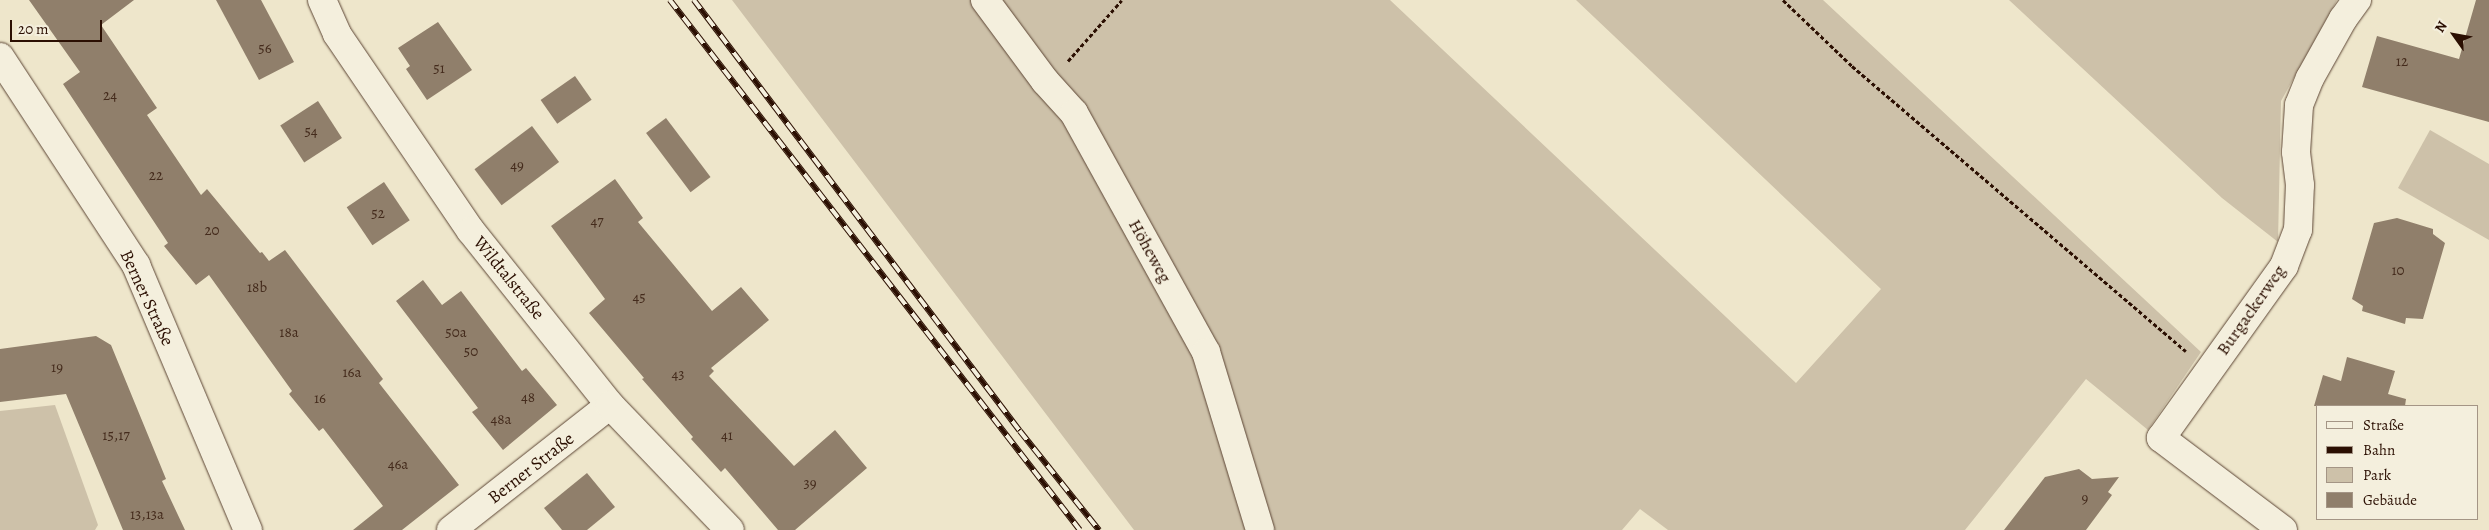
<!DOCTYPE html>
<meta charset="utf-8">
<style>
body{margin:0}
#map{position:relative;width:2489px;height:530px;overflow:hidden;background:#eee6cb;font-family:Alegreya,serif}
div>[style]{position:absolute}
.green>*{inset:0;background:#cdc1a9}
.building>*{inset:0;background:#907f6b;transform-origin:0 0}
.path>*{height:3px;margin-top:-1.5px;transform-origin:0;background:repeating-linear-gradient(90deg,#2b0f02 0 4px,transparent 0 6.5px)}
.roads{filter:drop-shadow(0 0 1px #5c4534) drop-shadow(0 0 1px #5c4534)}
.street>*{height:28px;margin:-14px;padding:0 14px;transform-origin:14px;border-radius:14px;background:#f4efdd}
.secondary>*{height:28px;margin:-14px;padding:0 14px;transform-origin:14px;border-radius:14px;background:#f4efdd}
.rail>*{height:5.5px;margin-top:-2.75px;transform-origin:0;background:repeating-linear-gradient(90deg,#f4efdd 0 11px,#2b0f02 0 22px);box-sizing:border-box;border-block:1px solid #2b0f02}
span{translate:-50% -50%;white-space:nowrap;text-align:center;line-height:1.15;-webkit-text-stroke:4px #f4efdd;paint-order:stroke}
.number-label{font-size:15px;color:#442b1c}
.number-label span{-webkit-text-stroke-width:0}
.street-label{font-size:18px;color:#2b0f02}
.legend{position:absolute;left:2316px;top:405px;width:162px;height:115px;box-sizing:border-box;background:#f4efdd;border:1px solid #a49585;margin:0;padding:6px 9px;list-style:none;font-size:15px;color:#2b0f02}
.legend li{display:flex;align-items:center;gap:10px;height:25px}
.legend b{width:25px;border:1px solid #a49585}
.north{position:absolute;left:2429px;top:10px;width:50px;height:50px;-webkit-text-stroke:4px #f4efdd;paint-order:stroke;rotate:302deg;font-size:14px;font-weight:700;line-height:20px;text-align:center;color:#2b0f02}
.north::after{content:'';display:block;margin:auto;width:18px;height:22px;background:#2b0f02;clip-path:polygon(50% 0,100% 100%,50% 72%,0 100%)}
.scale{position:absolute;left:10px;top:20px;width:92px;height:22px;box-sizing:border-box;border:2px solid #2b0f02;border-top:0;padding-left:6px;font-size:15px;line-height:18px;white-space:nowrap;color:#2b0f02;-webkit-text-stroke:4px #f4efdd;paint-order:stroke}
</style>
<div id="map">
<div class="green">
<div style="clip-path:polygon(732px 0,1390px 0,1796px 383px,1881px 289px,1576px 0,1823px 0,2201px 352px,2148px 430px,2086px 379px,1965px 530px,1668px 530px,1640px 509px,1622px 530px,1134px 530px)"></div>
<div style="clip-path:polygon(2009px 0,2337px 0,2281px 101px,2278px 242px,2222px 198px)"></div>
<div style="clip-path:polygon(2430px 130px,2489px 164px,2489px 240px,2398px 188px)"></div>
<div style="clip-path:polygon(55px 405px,98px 525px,95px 530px,0 530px,0 411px)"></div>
</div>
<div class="building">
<div style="clip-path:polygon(29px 0,134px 0,101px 25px,157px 108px,147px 115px,201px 195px,207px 189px,260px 253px,262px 252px,269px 261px,285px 250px,383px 379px,379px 383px,459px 485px,402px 530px,353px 530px,383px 506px,323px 428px,319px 431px,289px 394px,292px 391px,209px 275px,196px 285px,164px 246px,168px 243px,63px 84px,80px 72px)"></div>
<div style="clip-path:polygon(216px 0,261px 0,294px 62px,259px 80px)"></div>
<div style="clip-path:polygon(2476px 0,2489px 0,2489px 122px,2362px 87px,2377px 36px,2459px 59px)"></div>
<div style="clip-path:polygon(438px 22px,472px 70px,427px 100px,406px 69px,410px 66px,398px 48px)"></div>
<div style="left:575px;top:76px;width:29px;height:42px;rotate:55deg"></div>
<div style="left:318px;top:101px;width:44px;height:45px;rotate:57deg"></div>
<div style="left:666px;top:118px;width:74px;height:25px;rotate:53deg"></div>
<div style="left:532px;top:126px;width:45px;height:72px;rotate:53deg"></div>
<div style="clip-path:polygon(615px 179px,643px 218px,638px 222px,712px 311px,741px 287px,769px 320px,711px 368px,714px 371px,709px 376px,794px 466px,835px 430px,867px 468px,795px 530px,778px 530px,725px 468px,721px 472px,691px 439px,693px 437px,642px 379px,644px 378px,589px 313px,605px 299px,551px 226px)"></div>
<div style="left:384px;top:182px;width:46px;height:45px;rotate:56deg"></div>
<div style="clip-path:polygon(2397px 218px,2433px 229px,2433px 234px,2445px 243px,2423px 319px,2406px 318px,2405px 324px,2362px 311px,2363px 306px,2352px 299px,2374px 223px)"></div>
<div style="clip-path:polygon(423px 280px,442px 305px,461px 291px,522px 371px,526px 368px,557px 405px,503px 450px,472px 412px,478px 408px,396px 301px)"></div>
<div style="clip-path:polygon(96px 336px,111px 345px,166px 479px,162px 481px,185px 530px,123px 530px,66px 394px,0 402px,0 349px)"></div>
<div style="clip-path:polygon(2347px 357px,2395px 371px,2388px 394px,2406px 399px,2405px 406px,2314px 406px,2323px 375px,2341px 381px)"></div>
<div style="clip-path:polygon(2079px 469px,2092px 479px,2119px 477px,2108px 492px,2112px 495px,2086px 530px,2004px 530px,2045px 477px)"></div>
<div style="clip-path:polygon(587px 473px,615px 507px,587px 530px,562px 530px,544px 508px)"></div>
</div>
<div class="path">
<div style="left:1783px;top:0;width:95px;rotate:43.7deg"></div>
<div style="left:1852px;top:66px;width:439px;rotate:40.5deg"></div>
<div style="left:1068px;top:61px;width:81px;rotate:-48.5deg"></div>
</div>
<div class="roads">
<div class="street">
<div style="left:985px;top:0;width:101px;rotate:53.5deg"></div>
<div style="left:1045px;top:81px;width:43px;rotate:47.8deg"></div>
<div style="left:1074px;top:113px;width:273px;rotate:61.1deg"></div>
<div style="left:1206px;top:352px;width:186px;rotate:73.1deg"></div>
<div style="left:0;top:57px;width:249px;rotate:56.8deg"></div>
<div style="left:136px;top:265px;width:288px;rotate:67.1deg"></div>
<div style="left:451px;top:530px;width:202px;rotate:-38.2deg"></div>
<div style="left:2283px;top:530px;width:153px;rotate:-143deg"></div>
<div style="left:2161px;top:438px;width:211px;rotate:-54.4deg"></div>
<div style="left:2284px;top:266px;width:39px;rotate:-69deg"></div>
<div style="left:2298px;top:230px;width:45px;rotate:-87.5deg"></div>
<div style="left:2300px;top:185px;width:33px;rotate:-97deg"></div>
<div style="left:2296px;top:152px;width:47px;rotate:-86.3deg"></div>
<div style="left:2299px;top:105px;width:29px;rotate:-68deg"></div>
<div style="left:2310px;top:78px;width:68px;rotate:-60.8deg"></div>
<div style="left:2343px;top:19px;width:24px;rotate:-54deg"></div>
</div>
<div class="secondary">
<div style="left:322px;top:0;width:37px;rotate:66deg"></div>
<div style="left:337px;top:34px;width:238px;rotate:55.8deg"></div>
<div style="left:471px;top:231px;width:223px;rotate:51.4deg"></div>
<div style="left:610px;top:405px;width:173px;rotate:46.2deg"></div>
</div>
</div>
<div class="rail">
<div style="left:670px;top:0;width:670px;rotate:52.28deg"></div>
<div style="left:694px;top:0;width:540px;rotate:52.9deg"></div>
<div style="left:1020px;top:431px;width:127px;rotate:51.4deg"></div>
</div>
<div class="number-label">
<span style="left:265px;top:49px">56</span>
<span style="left:2402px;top:62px">12</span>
<span style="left:439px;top:69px">51</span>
<span style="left:110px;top:96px">24</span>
<span style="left:311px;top:132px">54</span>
<span style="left:517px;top:166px">49</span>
<span style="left:156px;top:176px">22</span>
<span style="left:378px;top:214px">52</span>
<span style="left:597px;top:222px">47</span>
<span style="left:212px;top:231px">20</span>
<span style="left:2398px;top:271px">10</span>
<span style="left:257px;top:288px">18b</span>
<span style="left:639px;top:298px">45</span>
<span style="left:289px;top:333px">18a</span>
<span style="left:456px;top:333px">50a</span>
<span style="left:471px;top:352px">50</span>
<span style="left:57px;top:368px">19</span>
<span style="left:352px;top:373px">16a</span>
<span style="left:678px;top:375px">43</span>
<span style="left:528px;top:398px">48</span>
<span style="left:320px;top:399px">16</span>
<span style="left:501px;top:420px">48a</span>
<span style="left:116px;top:436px">15,17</span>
<span style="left:727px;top:436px">41</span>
<span style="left:398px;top:465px">46a</span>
<span style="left:810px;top:484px">39</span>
<span style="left:2085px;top:499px">9</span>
<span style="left:147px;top:515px">13,13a</span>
</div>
<div class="street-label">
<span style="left:1150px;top:251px;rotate:61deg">Höheweg</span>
<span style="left:509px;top:278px;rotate:51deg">Wildtalstraße</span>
<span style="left:147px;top:298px;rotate:65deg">Berner Straße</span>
<span style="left:2251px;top:310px;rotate:-55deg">Burgackerweg</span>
<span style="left:531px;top:468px;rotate:-38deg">Berner Straße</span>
</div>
<ul class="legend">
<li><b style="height:6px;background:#f4efdd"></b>Straße</li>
<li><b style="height:6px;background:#2b0f02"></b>Bahn</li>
<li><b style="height:14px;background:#cdc1a9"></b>Park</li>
<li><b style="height:14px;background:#907f6b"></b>Gebäude</li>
</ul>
<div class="north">N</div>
<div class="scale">20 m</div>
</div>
